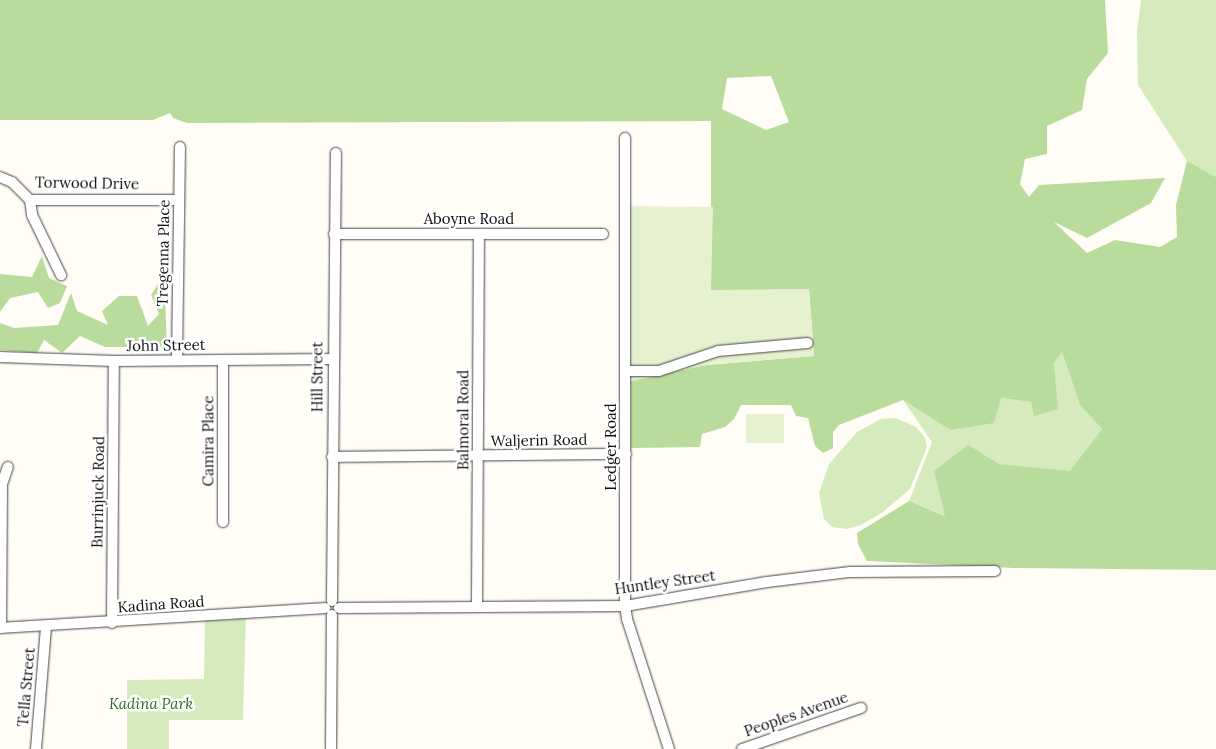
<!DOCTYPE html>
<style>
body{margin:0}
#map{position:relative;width:1216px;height:749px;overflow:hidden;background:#fffdf5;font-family:Lora,serif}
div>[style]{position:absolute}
.green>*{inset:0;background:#d5ebbd}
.forest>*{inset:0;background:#b9dc9c}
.pitch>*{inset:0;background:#e6f2cf;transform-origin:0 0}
.roads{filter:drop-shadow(0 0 1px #444) drop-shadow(0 0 1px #444)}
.minor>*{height:10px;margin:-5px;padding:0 5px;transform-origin:5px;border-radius:5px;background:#fff}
span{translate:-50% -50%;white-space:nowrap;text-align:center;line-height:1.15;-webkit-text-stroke:5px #fff;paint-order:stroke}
.street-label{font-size:15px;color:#111}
.park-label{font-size:15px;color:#2f6b1f;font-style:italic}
</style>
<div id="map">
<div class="green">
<div style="clip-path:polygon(1141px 0,1216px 0,1216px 177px,1187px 161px,1138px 85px,1137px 32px)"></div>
<div style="clip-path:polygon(1062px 352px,1080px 405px,1102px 429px,1070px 472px,999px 464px,946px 516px,909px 501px,932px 442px,903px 400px,950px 430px,1001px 398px,1031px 402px,1034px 415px,1057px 409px,1054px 363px)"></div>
<div style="clip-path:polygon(896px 418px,916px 427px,925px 438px,927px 447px,910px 489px,883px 512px,861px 525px,847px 529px,832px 527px,824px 519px,819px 493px,829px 464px,857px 432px,881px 419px)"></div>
<div style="clip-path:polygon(246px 613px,243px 720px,169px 720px,169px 749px,127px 749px,127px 680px,204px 679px,205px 616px)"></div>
</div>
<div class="forest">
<div style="clip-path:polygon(evenodd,0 0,1105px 0,1108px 53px,1087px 79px,1082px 110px,1047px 126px,1047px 154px,1025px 159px,1020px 184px,1029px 197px,1039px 185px,1165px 178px,1151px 203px,1087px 238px,1054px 222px,1087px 253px,1115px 240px,1160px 247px,1177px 237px,1176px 205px,1187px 161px,1216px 177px,1216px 570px,1014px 568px,867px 561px,858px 544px,857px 533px,909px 501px,945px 516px,934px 471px,968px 445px,999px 464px,1070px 471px,1102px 429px,1080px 405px,1062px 352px,1054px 363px,1058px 409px,1034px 416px,1031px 402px,1001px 398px,994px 423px,950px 430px,903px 400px,839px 425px,833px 432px,833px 448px,823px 453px,815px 446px,808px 418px,796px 416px,791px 405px,741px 405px,734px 419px,725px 427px,702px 434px,700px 447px,631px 448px,631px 381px,706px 365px,814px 356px,809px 289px,711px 291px,711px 121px,187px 123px,173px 118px,170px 113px,153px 120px,0 120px,0 0,771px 76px,789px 122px,766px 130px,722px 109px,727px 78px,771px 76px)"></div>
<div style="clip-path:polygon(42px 256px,49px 278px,67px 286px,60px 303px,48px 308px,38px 292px,10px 298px,0 312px,0 274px,32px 277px)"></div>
<div style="clip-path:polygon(158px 284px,165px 294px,167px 350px,154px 353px,131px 347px,105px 347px,80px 336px,62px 353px,44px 340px,37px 353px,0 350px,0 323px,14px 328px,58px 325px,71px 293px,77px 311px,108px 325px,102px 311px,119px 296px,137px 296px,148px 326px,159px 314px,151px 295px)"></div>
</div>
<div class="pitch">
<div style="clip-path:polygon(625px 206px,713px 207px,711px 290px,809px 289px,814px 356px,706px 365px,626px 382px)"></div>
<div style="left:746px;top:414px;width:38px;height:29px"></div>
</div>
<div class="roads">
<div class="minor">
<div style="left:625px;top:138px;width:468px;rotate:90deg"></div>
<div style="left:625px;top:606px;width:13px;rotate:81deg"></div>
<div style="left:627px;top:619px;width:137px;rotate:72.1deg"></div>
<div style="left:0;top:177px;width:13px;rotate:23deg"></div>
<div style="left:12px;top:182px;width:25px;rotate:45deg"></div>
<div style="left:30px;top:200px;width:149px"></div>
<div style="left:30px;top:200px;width:15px;rotate:82deg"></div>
<div style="left:32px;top:215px;width:67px;rotate:64.2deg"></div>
<div style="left:334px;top:234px;width:269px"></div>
<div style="left:0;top:357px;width:114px;rotate:2deg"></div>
<div style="left:114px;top:361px;width:218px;rotate:-0.5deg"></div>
<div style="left:177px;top:360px;width:213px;rotate:-89.2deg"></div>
<div style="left:223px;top:360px;width:162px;rotate:90deg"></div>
<div style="left:625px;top:371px;width:34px"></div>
<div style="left:659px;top:371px;width:62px;rotate:-18.7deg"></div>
<div style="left:718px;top:351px;width:90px;rotate:-5.1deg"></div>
<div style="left:332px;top:457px;width:294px;rotate:-0.6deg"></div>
<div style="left:332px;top:601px;width:448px;rotate:-89.5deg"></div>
<div style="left:477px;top:607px;width:373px;rotate:-89.7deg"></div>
<div style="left:339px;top:608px;width:286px;rotate:-0.4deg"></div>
<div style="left:625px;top:606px;width:144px;rotate:-9.6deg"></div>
<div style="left:767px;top:582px;width:84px;rotate:-6.9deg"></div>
<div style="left:850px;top:572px;width:145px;rotate:-0.4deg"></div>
<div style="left:112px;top:623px;width:262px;rotate:-89.6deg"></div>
<div style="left:0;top:628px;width:326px;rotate:-3.5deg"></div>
<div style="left:1px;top:628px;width:144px;rotate:-89.6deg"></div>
<div style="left:2px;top:484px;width:18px;rotate:-71deg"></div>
<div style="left:36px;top:749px;width:122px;rotate:-85.3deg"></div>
<div style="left:331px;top:749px;width:134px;rotate:-89.6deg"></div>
<div style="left:742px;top:749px;width:126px;rotate:-19deg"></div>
</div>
</div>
<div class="street-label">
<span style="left:87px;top:183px;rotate:1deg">Torwood Drive</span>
<span style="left:469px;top:219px">Aboyne Road</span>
<span style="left:163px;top:253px;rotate:-89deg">Tregenna Place</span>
<span style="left:166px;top:345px;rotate:-1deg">John Street</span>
<span style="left:317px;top:377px;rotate:-90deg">Hill Street</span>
<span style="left:463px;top:420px;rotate:-90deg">Balmoral Road</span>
<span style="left:539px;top:440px;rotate:-1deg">Waljerin Road</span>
<span style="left:208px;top:441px;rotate:-90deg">Camira Place</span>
<span style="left:611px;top:447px;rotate:-90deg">Ledger Road</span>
<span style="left:98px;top:492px;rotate:-89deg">Burrinjuck Road</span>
<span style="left:665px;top:582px;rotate:-8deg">Huntley Street</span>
<span style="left:161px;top:604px;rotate:-4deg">Kadina Road</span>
<span style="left:26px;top:687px;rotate:-85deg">Tella Street</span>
<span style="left:796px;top:714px;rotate:-19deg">Peoples Avenue</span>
</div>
<div class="park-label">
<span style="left:151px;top:704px">Kadina Park</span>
</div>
</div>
